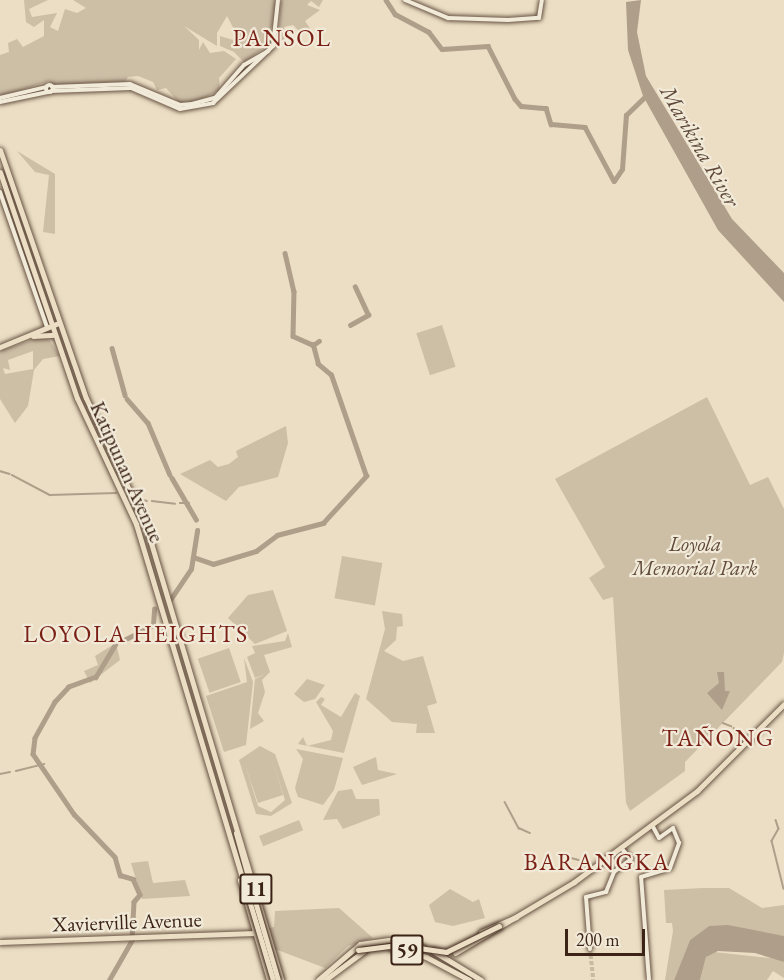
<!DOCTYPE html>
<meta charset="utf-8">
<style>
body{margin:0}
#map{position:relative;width:784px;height:980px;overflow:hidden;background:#ebdec4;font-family:"EB Garamond",serif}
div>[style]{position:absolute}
.green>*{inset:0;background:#cdbea6;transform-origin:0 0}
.water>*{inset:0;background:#af9e89}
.stream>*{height:1.5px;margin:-0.75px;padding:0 0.75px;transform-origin:0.75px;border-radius:0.75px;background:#af9e89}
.river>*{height:4.5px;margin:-2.25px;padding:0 2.25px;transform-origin:2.25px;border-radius:2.25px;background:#af9e89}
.minor-tunnel>*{height:4px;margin-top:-2px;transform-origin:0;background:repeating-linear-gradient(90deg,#c8b9a1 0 4px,transparent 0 6px)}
.roads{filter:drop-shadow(0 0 2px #675242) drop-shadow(0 0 2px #675242)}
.minor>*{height:4px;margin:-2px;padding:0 2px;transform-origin:2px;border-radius:2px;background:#f2ead9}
.minor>.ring{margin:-2px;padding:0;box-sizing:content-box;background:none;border:4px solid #f2ead9;border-radius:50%}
.major>*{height:5px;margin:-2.5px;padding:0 2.5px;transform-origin:2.5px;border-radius:2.5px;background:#ebdec4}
.bridges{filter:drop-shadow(0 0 2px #3b2316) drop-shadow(0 0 2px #3b2316)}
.major-bridge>*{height:5px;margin:-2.5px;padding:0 2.5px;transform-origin:2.5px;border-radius:2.5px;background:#ebdec4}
span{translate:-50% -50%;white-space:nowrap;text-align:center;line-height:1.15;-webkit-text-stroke:4.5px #f2ead9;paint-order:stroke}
.shield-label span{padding:2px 4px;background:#f2ead9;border:2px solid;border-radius:4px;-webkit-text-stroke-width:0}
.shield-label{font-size:20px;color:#3b2316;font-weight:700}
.street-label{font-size:21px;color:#3b2316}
.park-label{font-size:21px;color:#604a3a;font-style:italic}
.water-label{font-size:22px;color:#5e4838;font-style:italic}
.quarter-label{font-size:24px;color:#7a1f14;letter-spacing:1.5px}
.scale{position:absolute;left:565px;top:929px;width:80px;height:27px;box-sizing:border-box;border:3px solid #3b2316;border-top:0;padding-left:8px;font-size:18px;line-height:21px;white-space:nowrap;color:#3b2316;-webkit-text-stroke:4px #f2ead9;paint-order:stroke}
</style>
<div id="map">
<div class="green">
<div style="clip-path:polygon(24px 0,48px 0,29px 9px,32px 17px,57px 13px,50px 27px,58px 31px,65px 9px,77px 13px,86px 8px,73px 0,277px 0,275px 23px,269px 30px,276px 39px,244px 62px,234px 52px,220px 46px,220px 36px,233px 40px,236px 33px,227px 16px,217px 33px,217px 46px,184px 26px,199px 40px,199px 50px,203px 42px,210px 53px,224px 51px,236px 59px,219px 78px,220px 90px,198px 101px,180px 104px,166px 88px,157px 90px,153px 82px,138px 76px,128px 77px,124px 83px,55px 86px,49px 81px,0 97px,0 55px,9px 52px,8px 43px,17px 39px,23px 47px,44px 36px,44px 20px,34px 27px,26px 22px)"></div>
<div style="clip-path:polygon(281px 0,323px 0,319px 7px,311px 1px,307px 5px,320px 10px,305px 21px,311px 30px,302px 34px,293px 25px,284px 27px,287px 38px,278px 42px)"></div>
<div style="clip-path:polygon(17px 151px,55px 174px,55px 234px,43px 232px,49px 175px,35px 172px)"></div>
<div style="left:442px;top:325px;width:44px;height:27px;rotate:72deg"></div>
<div style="clip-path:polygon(evenodd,46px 335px,60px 356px,43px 359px,34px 370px,28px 406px,15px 423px,0 399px,0 351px,46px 335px,33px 351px,33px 369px,5px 374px,3px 368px,10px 370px,8px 360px,33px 351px)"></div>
<div style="clip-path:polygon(707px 397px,750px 485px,768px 477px,784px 509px,784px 653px,782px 662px,685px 762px,685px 771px,630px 811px,626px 803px,613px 597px,603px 600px,589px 578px,605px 567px,555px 479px)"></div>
<div style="clip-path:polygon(286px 426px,288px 443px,278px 477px,239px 487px,226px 501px,180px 474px,210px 460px,218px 467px,229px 464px,238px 457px,236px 451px)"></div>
<div style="left:342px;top:556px;width:41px;height:43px;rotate:10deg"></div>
<div style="clip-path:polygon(273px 590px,287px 631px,255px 644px,228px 618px,248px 595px)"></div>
<div style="clip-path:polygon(382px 611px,402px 614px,403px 626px,397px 627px,396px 640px,384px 651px,403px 661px,423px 656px,437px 703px,427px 706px,435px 733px,416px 733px,417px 724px,392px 722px,366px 699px,385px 629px)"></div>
<div style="clip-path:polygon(288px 633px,292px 647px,264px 655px,270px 672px,262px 680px,265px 692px,258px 713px,264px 721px,250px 729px,255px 679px,265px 674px,255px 678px,247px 657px,255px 653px,252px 646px,285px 641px)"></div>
<div style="clip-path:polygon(116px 643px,120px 660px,90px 683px,84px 671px,98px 665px,95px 656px)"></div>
<div style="left:229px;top:648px;width:36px;height:33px;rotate:71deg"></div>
<div style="clip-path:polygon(244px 658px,253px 682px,246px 745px,224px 752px,206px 696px,247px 682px)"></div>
<div style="clip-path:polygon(307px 679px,325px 685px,315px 699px,304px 702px,294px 694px)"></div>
<div style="clip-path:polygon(355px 693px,360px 696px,344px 753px,298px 744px,303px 737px,307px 746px,331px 740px,333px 731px,316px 702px,321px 697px,325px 699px,321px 705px,341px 717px)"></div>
<div style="clip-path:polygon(evenodd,260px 746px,275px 754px,292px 803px,271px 816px,256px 814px,239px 760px,260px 746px,271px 756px,285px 800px,271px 812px,258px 806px,245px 765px,258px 803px,283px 795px,271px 756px)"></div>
<div style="clip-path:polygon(296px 749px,343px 758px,334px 790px,323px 805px,298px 797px,295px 788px,303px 759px)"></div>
<div style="clip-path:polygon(376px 757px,378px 770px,397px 774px,362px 785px,353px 767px)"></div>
<div style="clip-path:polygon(352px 789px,356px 799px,379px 799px,380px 815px,343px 829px,337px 819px,323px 820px,338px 791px)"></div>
<div style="left:299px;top:820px;width:11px;height:43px;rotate:68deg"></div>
<div style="clip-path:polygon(148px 861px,153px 883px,185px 880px,190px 896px,142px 899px,131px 863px)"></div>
<div style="clip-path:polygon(703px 888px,729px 888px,762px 908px,784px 905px,784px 936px,709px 926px,690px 940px,674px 980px,665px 980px,673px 931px,672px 923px,666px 923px,664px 890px)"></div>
<div style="clip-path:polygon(450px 889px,473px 902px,479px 899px,485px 918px,453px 926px,435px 922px,429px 905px)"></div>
<div style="clip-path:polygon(339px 908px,373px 938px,348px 946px,325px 968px,275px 949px,269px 928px,274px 927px,275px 911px)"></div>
<div style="clip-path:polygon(714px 952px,779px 959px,784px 962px,784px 978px,773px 971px,767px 980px,700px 980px,706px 957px)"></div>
</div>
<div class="water">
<div style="clip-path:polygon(641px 0,637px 32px,646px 76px,732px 219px,784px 273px,784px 302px,718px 230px,643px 96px,628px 50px,626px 2px)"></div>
<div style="clip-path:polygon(717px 672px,724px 672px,725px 691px,730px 691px,722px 710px,707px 693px,719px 683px)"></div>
<div style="clip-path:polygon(728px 925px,784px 936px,784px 962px,755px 953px,718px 951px,706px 957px,700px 980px,674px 980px,690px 940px,709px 926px)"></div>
</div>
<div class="stream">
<div style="left:0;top:471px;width:10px;rotate:17deg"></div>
<div style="left:12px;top:475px;width:43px;rotate:27.8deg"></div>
<div style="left:50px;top:495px;width:66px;rotate:-1.7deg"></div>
<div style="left:139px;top:499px;width:8px;rotate:14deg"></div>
<div style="left:152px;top:501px;width:23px;rotate:7deg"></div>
<div style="left:180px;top:503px;width:9px"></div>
<div style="left:723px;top:723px;width:9px;rotate:21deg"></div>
<div style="left:734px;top:728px;width:16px;rotate:55deg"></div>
<div style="left:16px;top:771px;width:29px;rotate:-14deg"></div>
<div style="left:0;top:774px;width:10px;rotate:-11deg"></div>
<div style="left:505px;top:802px;width:30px;rotate:62deg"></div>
<div style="left:519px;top:828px;width:12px;rotate:24deg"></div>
<div style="left:776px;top:820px;width:9px;rotate:72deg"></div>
<div style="left:779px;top:829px;width:14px;rotate:120deg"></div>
<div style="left:772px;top:841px;width:49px;rotate:76deg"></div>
<div style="left:563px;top:856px;width:16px;rotate:14deg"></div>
</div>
<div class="river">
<div style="left:386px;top:0;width:17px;rotate:57deg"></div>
<div style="left:395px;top:14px;width:38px;rotate:28deg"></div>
<div style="left:429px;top:32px;width:21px;rotate:53deg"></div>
<div style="left:442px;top:49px;width:46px;rotate:-3.7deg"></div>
<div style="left:488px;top:46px;width:59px;rotate:63deg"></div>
<div style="left:515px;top:99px;width:9px;rotate:49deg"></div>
<div style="left:521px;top:106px;width:25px;rotate:5deg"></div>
<div style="left:546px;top:108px;width:17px;rotate:73deg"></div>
<div style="left:551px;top:124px;width:34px;rotate:5deg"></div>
<div style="left:585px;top:127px;width:61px;rotate:61.8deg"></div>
<div style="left:614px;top:181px;width:14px;rotate:-56deg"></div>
<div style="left:622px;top:169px;width:54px;rotate:-85.8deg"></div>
<div style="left:626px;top:115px;width:32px;rotate:-44deg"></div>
<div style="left:285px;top:253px;width:39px;rotate:77deg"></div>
<div style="left:294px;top:291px;width:45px;rotate:91.3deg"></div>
<div style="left:293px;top:336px;width:22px;rotate:24deg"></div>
<div style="left:350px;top:325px;width:21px;rotate:-29deg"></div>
<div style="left:368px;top:315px;width:31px;rotate:-115deg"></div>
<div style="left:112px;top:348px;width:49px;rotate:74.5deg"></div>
<div style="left:127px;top:399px;width:32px;rotate:49deg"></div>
<div style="left:148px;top:423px;width:56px;rotate:67.1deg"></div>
<div style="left:172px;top:478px;width:48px;rotate:59.7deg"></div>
<div style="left:193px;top:557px;width:21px;rotate:19deg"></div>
<div style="left:213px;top:564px;width:45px;rotate:-16.8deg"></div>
<div style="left:256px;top:551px;width:26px;rotate:-37deg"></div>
<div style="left:277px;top:535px;width:48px;rotate:-14.6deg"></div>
<div style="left:323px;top:523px;width:64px;rotate:-47.5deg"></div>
<div style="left:366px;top:476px;width:107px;rotate:-109.1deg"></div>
<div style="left:331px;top:375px;width:17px;rotate:-140deg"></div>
<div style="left:318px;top:364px;width:20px;rotate:-105deg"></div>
<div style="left:313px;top:345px;width:7px;rotate:-34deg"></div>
<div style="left:170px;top:600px;width:37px;rotate:-56deg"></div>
<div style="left:191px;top:569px;width:39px;rotate:-81deg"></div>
<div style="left:122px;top:641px;width:35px;rotate:-27deg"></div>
<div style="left:153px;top:625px;width:16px;rotate:-86deg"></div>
<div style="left:116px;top:644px;width:39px;rotate:121deg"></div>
<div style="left:96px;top:677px;width:29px;rotate:160deg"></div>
<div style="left:69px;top:687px;width:21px;rotate:133deg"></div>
<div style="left:55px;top:702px;width:41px;rotate:119.1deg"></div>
<div style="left:35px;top:738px;width:16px;rotate:97deg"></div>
<div style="left:33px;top:754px;width:73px;rotate:55.7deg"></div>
<div style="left:74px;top:814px;width:59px;rotate:46.4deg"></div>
<div style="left:115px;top:857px;width:19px;rotate:74deg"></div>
<div style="left:120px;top:875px;width:14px;rotate:17deg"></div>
<div style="left:133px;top:879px;width:17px;rotate:66deg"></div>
<div style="left:140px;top:895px;width:9px;rotate:131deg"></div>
<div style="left:134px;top:902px;width:33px;rotate:93deg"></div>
<div style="left:109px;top:980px;width:46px;rotate:-60.1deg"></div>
</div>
<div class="minor-tunnel">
<div style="left:590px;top:949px;width:31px;rotate:84deg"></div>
</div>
<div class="roads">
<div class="minor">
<div style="left:405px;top:0;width:47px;rotate:22.7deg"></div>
<div style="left:448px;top:18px;width:60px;rotate:1.9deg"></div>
<div style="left:508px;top:20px;width:31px;rotate:-4deg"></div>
<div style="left:539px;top:18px;width:18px;rotate:-81deg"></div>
<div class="ring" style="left:45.5px;top:84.5px;width:3px;height:3px"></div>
<div style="left:52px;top:87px;width:78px;rotate:-2.2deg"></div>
<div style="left:130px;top:84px;width:54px;rotate:22.8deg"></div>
<div style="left:180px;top:105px;width:12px;rotate:-5deg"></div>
<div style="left:192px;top:104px;width:24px;rotate:-15deg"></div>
<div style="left:215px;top:98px;width:44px;rotate:-48.7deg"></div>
<div style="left:244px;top:65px;width:28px;rotate:-30deg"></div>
<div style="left:51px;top:91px;width:80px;rotate:-2.1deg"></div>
<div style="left:131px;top:88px;width:53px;rotate:23.2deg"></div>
<div style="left:180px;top:109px;width:34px;rotate:-10deg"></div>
<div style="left:213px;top:103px;width:83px;rotate:-43.5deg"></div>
<div style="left:273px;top:46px;width:46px;rotate:-83.8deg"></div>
<div style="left:0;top:98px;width:47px;rotate:-13.4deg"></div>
<div style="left:0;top:102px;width:49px;rotate:-11.8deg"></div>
<div style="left:0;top:192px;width:143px;rotate:70.8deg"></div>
<div style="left:590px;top:949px;width:52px;rotate:-94.4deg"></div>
<div style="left:586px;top:897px;width:21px;rotate:-14deg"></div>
<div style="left:606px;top:892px;width:22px;rotate:-68deg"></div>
<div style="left:614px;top:872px;width:21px;rotate:-37deg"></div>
<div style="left:631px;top:859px;width:15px;rotate:-132deg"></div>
<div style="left:649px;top:980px;width:103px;rotate:-94.4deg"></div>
<div style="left:641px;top:877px;width:30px;rotate:-17deg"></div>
<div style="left:670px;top:868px;width:27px;rotate:-70deg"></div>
<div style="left:679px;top:843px;width:16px;rotate:-112deg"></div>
<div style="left:673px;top:828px;width:17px;rotate:144deg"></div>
<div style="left:659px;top:838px;width:15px;rotate:-118deg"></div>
</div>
<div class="major">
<div style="left:0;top:150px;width:262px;rotate:70.9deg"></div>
<div style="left:86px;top:398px;width:141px;rotate:64.9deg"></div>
<div style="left:146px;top:526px;width:474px;rotate:73.4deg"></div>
<div style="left:0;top:172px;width:239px;rotate:71.2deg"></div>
<div style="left:77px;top:398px;width:139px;rotate:64.9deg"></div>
<div style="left:136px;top:524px;width:393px;rotate:73.3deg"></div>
<div style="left:33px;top:336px;width:22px;rotate:-3deg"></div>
<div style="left:0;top:347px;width:61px;rotate:-22.3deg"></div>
<div style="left:236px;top:833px;width:67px;rotate:74.5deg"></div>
<div style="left:240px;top:880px;width:104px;rotate:73.8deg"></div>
<div style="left:481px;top:932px;width:38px;rotate:-23deg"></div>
<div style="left:0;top:942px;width:255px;rotate:-2deg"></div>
<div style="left:391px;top:948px;width:36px;rotate:14deg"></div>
<div style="left:426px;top:957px;width:49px;rotate:28.1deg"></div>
<div style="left:433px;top:951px;width:56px;rotate:31.1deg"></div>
<div style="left:455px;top:953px;width:139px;rotate:-30.8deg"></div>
<div style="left:574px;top:882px;width:153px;rotate:-36.5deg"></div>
<div style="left:697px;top:791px;width:123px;rotate:-45deg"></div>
<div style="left:318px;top:980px;width:55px;rotate:-40.6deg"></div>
<div style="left:360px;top:944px;width:29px;rotate:-8deg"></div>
<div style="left:389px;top:940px;width:34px;rotate:12deg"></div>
<div style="left:325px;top:980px;width:49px;rotate:-36.6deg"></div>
</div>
</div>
<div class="bridges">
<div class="major-bridge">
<div style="left:254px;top:898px;width:85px;rotate:73.7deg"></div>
<div style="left:249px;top:900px;width:84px;rotate:73.3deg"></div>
<div style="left:358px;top:950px;width:40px;rotate:-7.1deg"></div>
<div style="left:398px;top:945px;width:49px;rotate:8.3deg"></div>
<div style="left:446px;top:952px;width:59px;rotate:-26.1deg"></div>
</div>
</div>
<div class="shield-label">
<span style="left:256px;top:889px">11</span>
<span style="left:407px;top:950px">59</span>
</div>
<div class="street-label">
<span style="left:127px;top:472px;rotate:66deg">Katipunan Avenue</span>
<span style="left:127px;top:922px;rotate:-2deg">Xavierville Avenue</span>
</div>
<div class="park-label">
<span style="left:695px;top:556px">Loyola<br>Memorial Park</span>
</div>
<div class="water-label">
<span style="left:700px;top:146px;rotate:60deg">Marikina River</span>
</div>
<div class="quarter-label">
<span style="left:282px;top:38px">PANSOL</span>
<span style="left:136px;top:634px">LOYOLA HEIGHTS</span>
<span style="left:718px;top:738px">TAÑONG</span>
<span style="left:597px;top:862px">BARANGKA</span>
</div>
<div class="scale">200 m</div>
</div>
